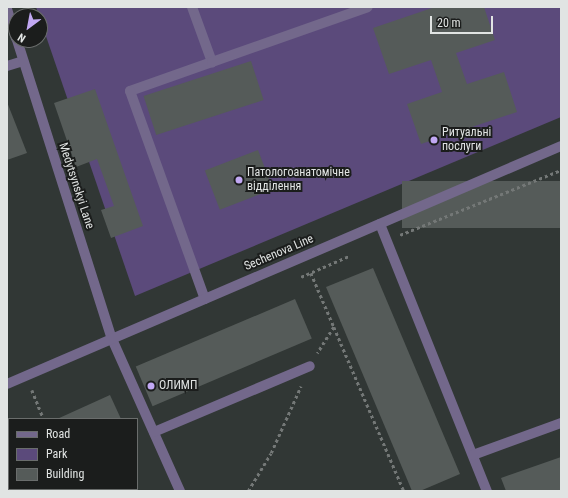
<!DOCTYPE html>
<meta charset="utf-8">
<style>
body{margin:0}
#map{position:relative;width:568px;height:498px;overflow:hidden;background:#313735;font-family:"Roboto Condensed",sans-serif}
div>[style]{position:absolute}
.green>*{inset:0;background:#5b4a7b}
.building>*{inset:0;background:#555b59;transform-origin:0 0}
.path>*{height:2.5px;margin-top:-1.25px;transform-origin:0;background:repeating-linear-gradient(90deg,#747877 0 3px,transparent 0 6px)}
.service>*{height:10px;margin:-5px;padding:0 5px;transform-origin:5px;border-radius:5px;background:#73688b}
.minor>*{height:10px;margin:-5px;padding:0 5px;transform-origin:5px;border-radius:5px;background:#73688b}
.dots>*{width:11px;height:11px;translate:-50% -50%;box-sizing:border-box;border:2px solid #1b1d1c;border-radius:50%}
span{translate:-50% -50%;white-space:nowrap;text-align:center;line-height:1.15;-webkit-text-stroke:4px #1b1d1c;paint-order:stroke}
.poi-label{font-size:12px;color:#e1e4e3}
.left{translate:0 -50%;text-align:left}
.street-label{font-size:12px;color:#e1e4e3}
.frame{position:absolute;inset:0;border:8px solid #e1e4e3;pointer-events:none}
.legend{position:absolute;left:8px;top:418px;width:130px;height:72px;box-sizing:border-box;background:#1b1d1c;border:1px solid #6a6d6c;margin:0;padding:5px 7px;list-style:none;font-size:12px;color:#e1e4e3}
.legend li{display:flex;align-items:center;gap:8px;height:20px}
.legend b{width:20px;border:1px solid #6a6d6c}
.north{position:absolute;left:8px;top:8px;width:40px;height:40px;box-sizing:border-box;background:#1b1d1c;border:1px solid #6a6d6c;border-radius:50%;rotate:212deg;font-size:11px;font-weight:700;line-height:16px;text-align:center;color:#e1e4e3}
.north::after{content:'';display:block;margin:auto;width:14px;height:18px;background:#c1a8f3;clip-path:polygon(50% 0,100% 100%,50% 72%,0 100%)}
.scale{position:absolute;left:430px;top:16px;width:63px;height:18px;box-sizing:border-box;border:2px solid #e1e4e3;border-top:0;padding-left:5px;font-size:12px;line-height:14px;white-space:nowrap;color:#e1e4e3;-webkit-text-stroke:3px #1b1d1c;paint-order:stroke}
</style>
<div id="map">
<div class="green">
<div style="clip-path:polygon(36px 7px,561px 7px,561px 117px,135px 296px)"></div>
</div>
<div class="building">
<div style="clip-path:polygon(435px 7px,484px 7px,495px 40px,456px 53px,467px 84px,504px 72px,517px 112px,421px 144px,407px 104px,442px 92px,431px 60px,389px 74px,373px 28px)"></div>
<div style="left:251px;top:61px;width:41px;height:113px;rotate:72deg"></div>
<div style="clip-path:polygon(95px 89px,143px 226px,111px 238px,101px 210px,114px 206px,97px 159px,76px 167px,54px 103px)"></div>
<div style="clip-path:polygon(7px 102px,27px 153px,7px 160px)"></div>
<div style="left:258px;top:150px;width:42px;height:57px;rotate:69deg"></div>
<div style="left:561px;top:181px;width:47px;height:159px;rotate:90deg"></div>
<div style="clip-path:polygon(373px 268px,460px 474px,420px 491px,412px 491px,326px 287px)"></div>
<div style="left:295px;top:299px;width:43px;height:173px;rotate:67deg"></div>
<div style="clip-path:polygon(110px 395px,121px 419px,57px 419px)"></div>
<div style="clip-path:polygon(561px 457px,561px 491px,506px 491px,501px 478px)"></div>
</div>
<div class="path">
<div style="left:400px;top:235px;width:174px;rotate:-22deg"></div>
<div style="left:311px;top:273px;width:59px;rotate:66.9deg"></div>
<div style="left:334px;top:327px;width:31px;rotate:122deg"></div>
<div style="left:301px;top:277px;width:52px;rotate:-23.6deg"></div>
<div style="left:334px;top:327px;width:178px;rotate:66.9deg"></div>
<div style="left:32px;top:390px;width:31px;rotate:68deg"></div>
<div style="left:46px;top:491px;width:2px;rotate:-63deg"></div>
<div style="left:248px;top:491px;width:44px;rotate:-58.8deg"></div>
<div style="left:271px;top:453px;width:73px;rotate:-65.9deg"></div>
</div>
<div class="service">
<div style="left:192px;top:7px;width:59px;rotate:70deg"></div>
<div style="left:212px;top:62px;width:87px;rotate:160.5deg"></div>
<div style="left:130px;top:91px;width:221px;rotate:70.2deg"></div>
<div style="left:212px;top:62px;width:165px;rotate:-19.4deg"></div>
<div style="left:7px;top:66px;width:17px;rotate:-17deg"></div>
<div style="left:380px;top:224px;width:288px;rotate:68.2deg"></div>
<div style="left:112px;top:339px;width:167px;rotate:65.9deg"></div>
<div style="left:154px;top:432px;width:169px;rotate:-22.9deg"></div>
<div style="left:473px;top:455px;width:94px;rotate:-20deg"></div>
</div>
<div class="minor">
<div style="left:7px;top:9px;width:30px;rotate:73deg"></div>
<div style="left:17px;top:40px;width:314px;rotate:72.4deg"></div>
<div style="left:7px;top:384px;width:603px;rotate:-23.25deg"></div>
</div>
<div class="dots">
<div style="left:434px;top:140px;background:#c1a8f3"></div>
<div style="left:239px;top:180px;background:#c1a8f3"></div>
<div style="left:151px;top:386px;background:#c1a8f3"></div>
</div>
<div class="poi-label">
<span class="left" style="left:442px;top:140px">Ритуальні<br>послуги</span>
<span class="left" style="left:247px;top:180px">Патологоанатомічне<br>відділення</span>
<span class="left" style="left:159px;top:386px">ОЛИМП</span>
</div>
<div class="street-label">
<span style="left:76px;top:186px;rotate:72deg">Medytsynskyi Lane</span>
<span style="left:279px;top:253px;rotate:-23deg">Sechenova Line</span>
</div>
<div class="frame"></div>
<ul class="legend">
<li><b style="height:5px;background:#73688b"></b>Road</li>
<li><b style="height:11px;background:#5b4a7b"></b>Park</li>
<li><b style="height:11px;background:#555b59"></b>Building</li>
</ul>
<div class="north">N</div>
<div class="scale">20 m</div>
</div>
